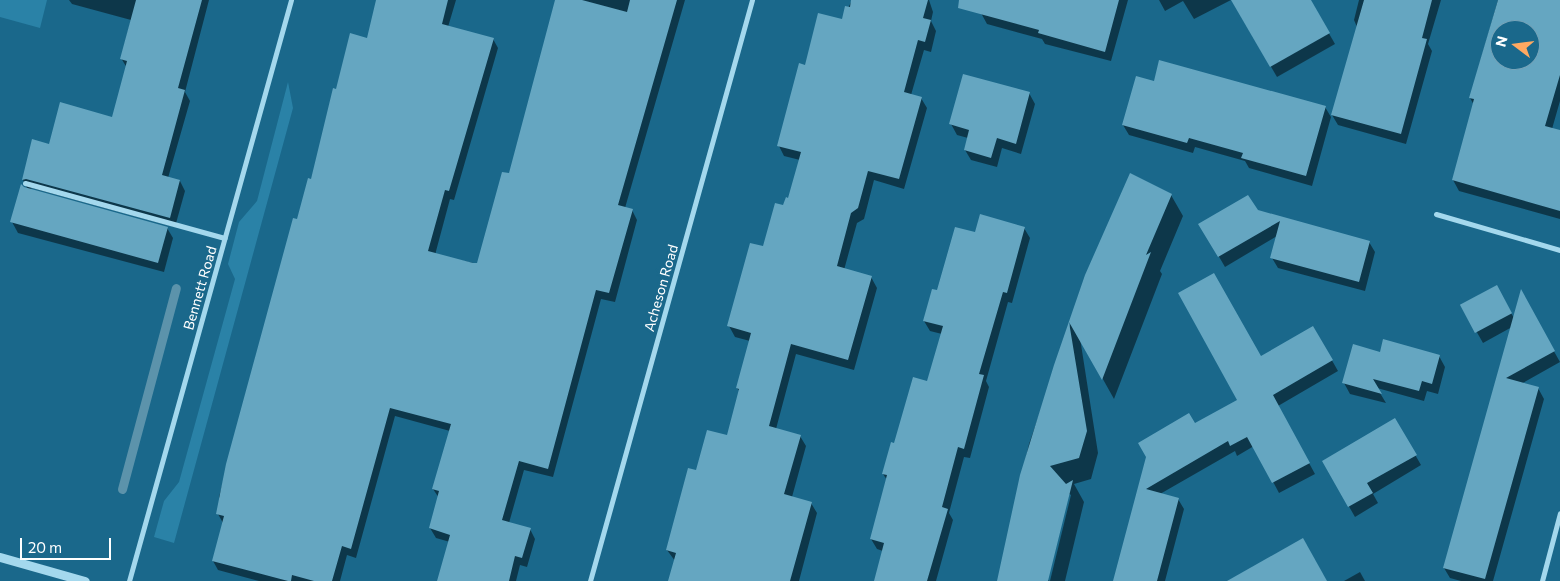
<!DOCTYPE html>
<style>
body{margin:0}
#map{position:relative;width:1560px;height:581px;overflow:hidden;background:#1a688b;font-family:Commissioner,sans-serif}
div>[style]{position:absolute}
.green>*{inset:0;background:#2a82a7}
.shadow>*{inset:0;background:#0007}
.stream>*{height:9px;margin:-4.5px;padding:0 4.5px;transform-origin:4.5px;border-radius:4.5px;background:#5c93ab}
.building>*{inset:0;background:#65a6c1;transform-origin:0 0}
.minor>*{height:5px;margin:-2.5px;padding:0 2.5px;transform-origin:2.5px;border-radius:2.5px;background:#a4d8ed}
.tertiary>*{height:9px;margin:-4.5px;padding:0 4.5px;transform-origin:4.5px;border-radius:4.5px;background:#a4d8ed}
span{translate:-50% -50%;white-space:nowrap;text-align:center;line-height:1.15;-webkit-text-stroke:5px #1a688b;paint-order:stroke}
.street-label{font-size:14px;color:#fff}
.north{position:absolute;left:1490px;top:20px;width:50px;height:50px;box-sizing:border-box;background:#1a688b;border:1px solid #76a4b9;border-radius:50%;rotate:285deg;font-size:14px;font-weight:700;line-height:20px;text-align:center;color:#fff}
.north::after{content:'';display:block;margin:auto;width:18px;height:22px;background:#ffa961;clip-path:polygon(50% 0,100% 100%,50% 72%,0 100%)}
.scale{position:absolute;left:20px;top:538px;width:91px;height:22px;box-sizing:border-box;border:2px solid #fff;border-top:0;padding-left:6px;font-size:15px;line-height:18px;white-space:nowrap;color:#fff;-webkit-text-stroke:4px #1a688b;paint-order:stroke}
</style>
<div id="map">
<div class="green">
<div style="clip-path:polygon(0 0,47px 0,40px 28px,0 17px)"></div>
<div style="clip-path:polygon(288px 82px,293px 108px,174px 543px,154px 537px,164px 501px,179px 482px,235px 279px,228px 264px,239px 222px,257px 201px)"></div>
</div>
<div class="shadow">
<div style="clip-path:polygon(69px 0,209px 0,185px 92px,190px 101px,168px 178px,180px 181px,185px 191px,175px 227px,32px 188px,28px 190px,23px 180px,33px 140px,50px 145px,113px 118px,127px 68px,121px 58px,131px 20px,72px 4px)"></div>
<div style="clip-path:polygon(377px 0,456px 0,448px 27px,493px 39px,498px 48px,454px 200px,450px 199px,435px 255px,478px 264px,510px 175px,556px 0,685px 0,625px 208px,632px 210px,637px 220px,615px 302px,601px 299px,553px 477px,524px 470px,509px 523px,530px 529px,535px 539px,527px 567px,520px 565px,516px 581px,439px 581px,450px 542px,436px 538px,430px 528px,439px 498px,433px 489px,450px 431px,395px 416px,356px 558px,347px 555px,340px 581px,259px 581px,218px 570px,213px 561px,223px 523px,218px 514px,221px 500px,219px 497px,294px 220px,298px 221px,312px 180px,336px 90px,368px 39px)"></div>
<div style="clip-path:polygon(852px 0,929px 0,933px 12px,931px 21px,936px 31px,931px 52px,924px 50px,911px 95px,921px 98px,927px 108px,904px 189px,874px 180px,864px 219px,857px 223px,844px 270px,871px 277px,877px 288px,854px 370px,796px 354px,776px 429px,800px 436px,806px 446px,792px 497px,811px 503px,817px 513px,799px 581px,669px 581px,675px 561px,667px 550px,697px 471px,728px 437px,740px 392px,737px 388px,750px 341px,735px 337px,729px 326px,789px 199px,800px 160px,784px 156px,779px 146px,806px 66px,842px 21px)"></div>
<div style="clip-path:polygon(985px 0,1128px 0,1111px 61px,1045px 44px,1042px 39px,987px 24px,981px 13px)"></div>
<div style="clip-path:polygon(1159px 0,1231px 0,1194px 19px,1183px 1px,1165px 11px)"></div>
<div style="clip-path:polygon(1244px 0,1310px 0,1335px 44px,1277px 77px,1235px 5px)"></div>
<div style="clip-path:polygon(1359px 0,1441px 0,1428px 44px,1432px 51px,1406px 144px,1338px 125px,1332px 115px,1357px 27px,1354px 20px)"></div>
<div style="clip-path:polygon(evenodd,1498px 0,1560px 0,1560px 101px,1552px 129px,1560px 132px,1560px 219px,1459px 191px,1453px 180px,1474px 105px,1470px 98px,1498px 0,1500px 30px,1530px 30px,1530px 60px,1500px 60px,1500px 30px)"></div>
<div style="clip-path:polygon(1155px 82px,1325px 107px,1331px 117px,1312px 186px,1249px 168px,1245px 161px,1195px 147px,1193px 153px,1129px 135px,1123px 125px)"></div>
<div style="clip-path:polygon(1029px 93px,1035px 104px,1021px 154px,1002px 148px,997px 167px,971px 160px,965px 150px,968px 138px,957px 135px,951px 124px)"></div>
<div style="clip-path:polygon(23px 188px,167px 228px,173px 238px,164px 272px,18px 233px,12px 222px)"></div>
<div style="clip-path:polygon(evenodd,1171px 195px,1183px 216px,1160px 271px,1162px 274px,1114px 399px,1080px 338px,1098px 453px,1091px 479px,1074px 484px,1084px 502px,1065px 581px,998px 581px,1029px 444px,1087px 276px,1171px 195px,1068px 493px,1071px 495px,1050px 581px,1047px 580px,1068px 493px)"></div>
<div style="clip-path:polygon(1257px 212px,1369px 242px,1375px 252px,1365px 291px,1278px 268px,1272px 258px,1277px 236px,1225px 267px,1200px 224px)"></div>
<div style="clip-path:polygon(1024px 228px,1030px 238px,1012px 303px,1008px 302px,986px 381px,989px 387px,970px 458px,964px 457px,949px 513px,953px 520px,936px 581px,875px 581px,883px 551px,877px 549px,871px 539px,887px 480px,883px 474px,895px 445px,928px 383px,942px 334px,930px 331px,924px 321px,938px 292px,976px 234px)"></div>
<div style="clip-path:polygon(1496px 287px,1514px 318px,1521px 293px,1560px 362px,1521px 384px,1538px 388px,1544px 399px,1493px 581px,1461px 581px,1450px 578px,1444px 568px,1512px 327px,1483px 343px,1462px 306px)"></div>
<div style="clip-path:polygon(1313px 327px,1338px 371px,1278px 406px,1315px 474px,1279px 493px,1254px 446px,1237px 456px,1235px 451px,1160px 494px,1178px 499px,1184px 509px,1165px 581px,1114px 581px,1147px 457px,1195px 424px,1239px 400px,1260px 358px)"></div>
<div style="clip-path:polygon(1380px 353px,1439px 356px,1445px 367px,1438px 394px,1427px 391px,1424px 401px,1377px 388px,1386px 403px,1350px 394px,1344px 383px)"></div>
<div style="clip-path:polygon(1395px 420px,1421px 465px,1373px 494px,1378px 503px,1355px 517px,1323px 461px)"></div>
<div style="clip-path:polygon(1360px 572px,1365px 581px,1344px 581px)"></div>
</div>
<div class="stream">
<div style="left:122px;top:489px;width:208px;rotate:-75deg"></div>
</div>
<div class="building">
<div style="clip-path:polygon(136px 0,202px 0,178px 88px,185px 90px,162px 175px,180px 180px,170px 218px,26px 179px,22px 180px,32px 139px,49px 144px,60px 102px,112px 117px,127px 61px,120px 59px)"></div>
<div style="clip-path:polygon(376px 0,448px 0,442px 24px,494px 38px,449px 191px,445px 190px,428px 251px,473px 263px,477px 263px,502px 172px,509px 173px,555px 0,582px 0,627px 12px,630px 0,677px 0,618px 205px,633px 209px,609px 293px,596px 290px,548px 469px,519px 461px,502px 520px,531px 528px,522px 558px,515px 556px,509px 581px,437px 581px,450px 535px,429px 528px,439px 491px,432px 489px,451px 424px,390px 408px,351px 549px,342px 546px,332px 581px,314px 581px,292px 575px,291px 581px,288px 581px,212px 561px,224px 516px,216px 514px,226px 464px,293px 218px,297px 219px,308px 178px,311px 179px,333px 88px,336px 89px,350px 33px,367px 38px)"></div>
<div style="clip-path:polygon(851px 0,928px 0,923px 18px,931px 20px,925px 42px,918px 40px,904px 92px,922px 97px,899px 179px,868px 171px,858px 208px,851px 213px,837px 266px,872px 276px,848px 360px,791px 344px,769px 426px,801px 435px,784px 494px,812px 502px,790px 581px,668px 581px,676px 553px,666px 550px,688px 468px,696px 470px,707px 430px,727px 435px,739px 389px,736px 388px,751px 333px,727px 326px,750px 243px,763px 246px,775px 203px,783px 205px,786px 197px,788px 198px,801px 152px,777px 146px,799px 63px,805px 65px,818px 13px,842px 19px,845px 6px,850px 7px)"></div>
<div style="clip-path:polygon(959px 0,1119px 0,1105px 52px,1038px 33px,1039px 30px,958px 8px)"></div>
<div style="clip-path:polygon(1231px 0,1311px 0,1330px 33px,1270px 67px)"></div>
<div style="clip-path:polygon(1364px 0,1432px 0,1422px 38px,1427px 39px,1401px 134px,1331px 115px)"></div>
<div style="clip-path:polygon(evenodd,1498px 0,1560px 0,1560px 75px,1545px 126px,1560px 130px,1560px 211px,1452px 180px,1474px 99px,1469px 98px,1498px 0,1500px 30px,1530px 30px,1530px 60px,1500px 60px,1500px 30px)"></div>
<div style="clip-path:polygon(1159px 60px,1326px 106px,1306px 176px,1241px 158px,1243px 153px,1189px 138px,1187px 143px,1122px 125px,1136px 76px,1154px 81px)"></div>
<div style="clip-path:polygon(963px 74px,1030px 92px,1016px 144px,997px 138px,991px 158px,964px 150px,969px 130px,949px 124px)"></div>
<div style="clip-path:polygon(1130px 173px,1172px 194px,1146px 255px,1151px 252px,1102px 380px,1069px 322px,1087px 431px,1079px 458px,1050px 466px,1066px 484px,1073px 480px,1048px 581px,997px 581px,1020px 475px,1054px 365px,1085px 275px)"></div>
<div style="clip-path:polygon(21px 184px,24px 187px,168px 227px,158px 263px,10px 222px)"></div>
<div style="clip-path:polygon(1248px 195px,1258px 210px,1370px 241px,1359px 282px,1270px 258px,1280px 221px,1218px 257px,1198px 224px)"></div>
<div style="clip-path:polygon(980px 214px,1025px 227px,1007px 293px,1003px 292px,979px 374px,984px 375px,964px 449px,958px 447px,942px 507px,948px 509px,927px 581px,874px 581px,884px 543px,870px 539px,887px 475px,882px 474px,891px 442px,894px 443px,913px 377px,927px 381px,943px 326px,923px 321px,932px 289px,937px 290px,955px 227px,975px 232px)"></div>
<div style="clip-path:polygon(1214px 273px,1261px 356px,1313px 326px,1333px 360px,1273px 395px,1310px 463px,1272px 483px,1247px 437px,1230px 446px,1228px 441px,1146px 489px,1179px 498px,1157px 581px,1113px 581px,1146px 457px,1138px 443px,1189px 413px,1195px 423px,1237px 400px,1178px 293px)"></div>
<div style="left:1497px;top:285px;width:32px;height:42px;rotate:62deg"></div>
<div style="clip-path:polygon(1521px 289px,1555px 351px,1506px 378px,1539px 387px,1485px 579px,1443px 568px)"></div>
<div style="clip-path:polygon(1383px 339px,1440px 355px,1432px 384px,1422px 381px,1419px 391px,1373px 379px,1382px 394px,1342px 383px,1353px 344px,1380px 352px)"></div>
<div style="clip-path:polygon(1395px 418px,1417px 455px,1367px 483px,1373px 493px,1348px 507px,1322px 461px)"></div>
<div style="clip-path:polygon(1303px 538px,1327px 581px,1227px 581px)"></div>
</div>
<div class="minor">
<div style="left:25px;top:183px;width:207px;rotate:15.4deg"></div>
<div style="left:1436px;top:214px;width:129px;rotate:16.2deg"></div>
<div style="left:129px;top:581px;width:603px;rotate:-74.42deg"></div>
<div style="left:590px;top:581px;width:603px;rotate:-74.42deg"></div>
<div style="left:1542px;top:581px;width:70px;rotate:-75.2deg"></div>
</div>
<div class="tertiary">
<div style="left:0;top:557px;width:88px;rotate:15.8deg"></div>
</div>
<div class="street-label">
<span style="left:200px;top:288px;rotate:-74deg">Bennett Road</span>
<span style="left:661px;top:288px;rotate:-74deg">Acheson Road</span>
</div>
<div class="north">N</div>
<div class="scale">20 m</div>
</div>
